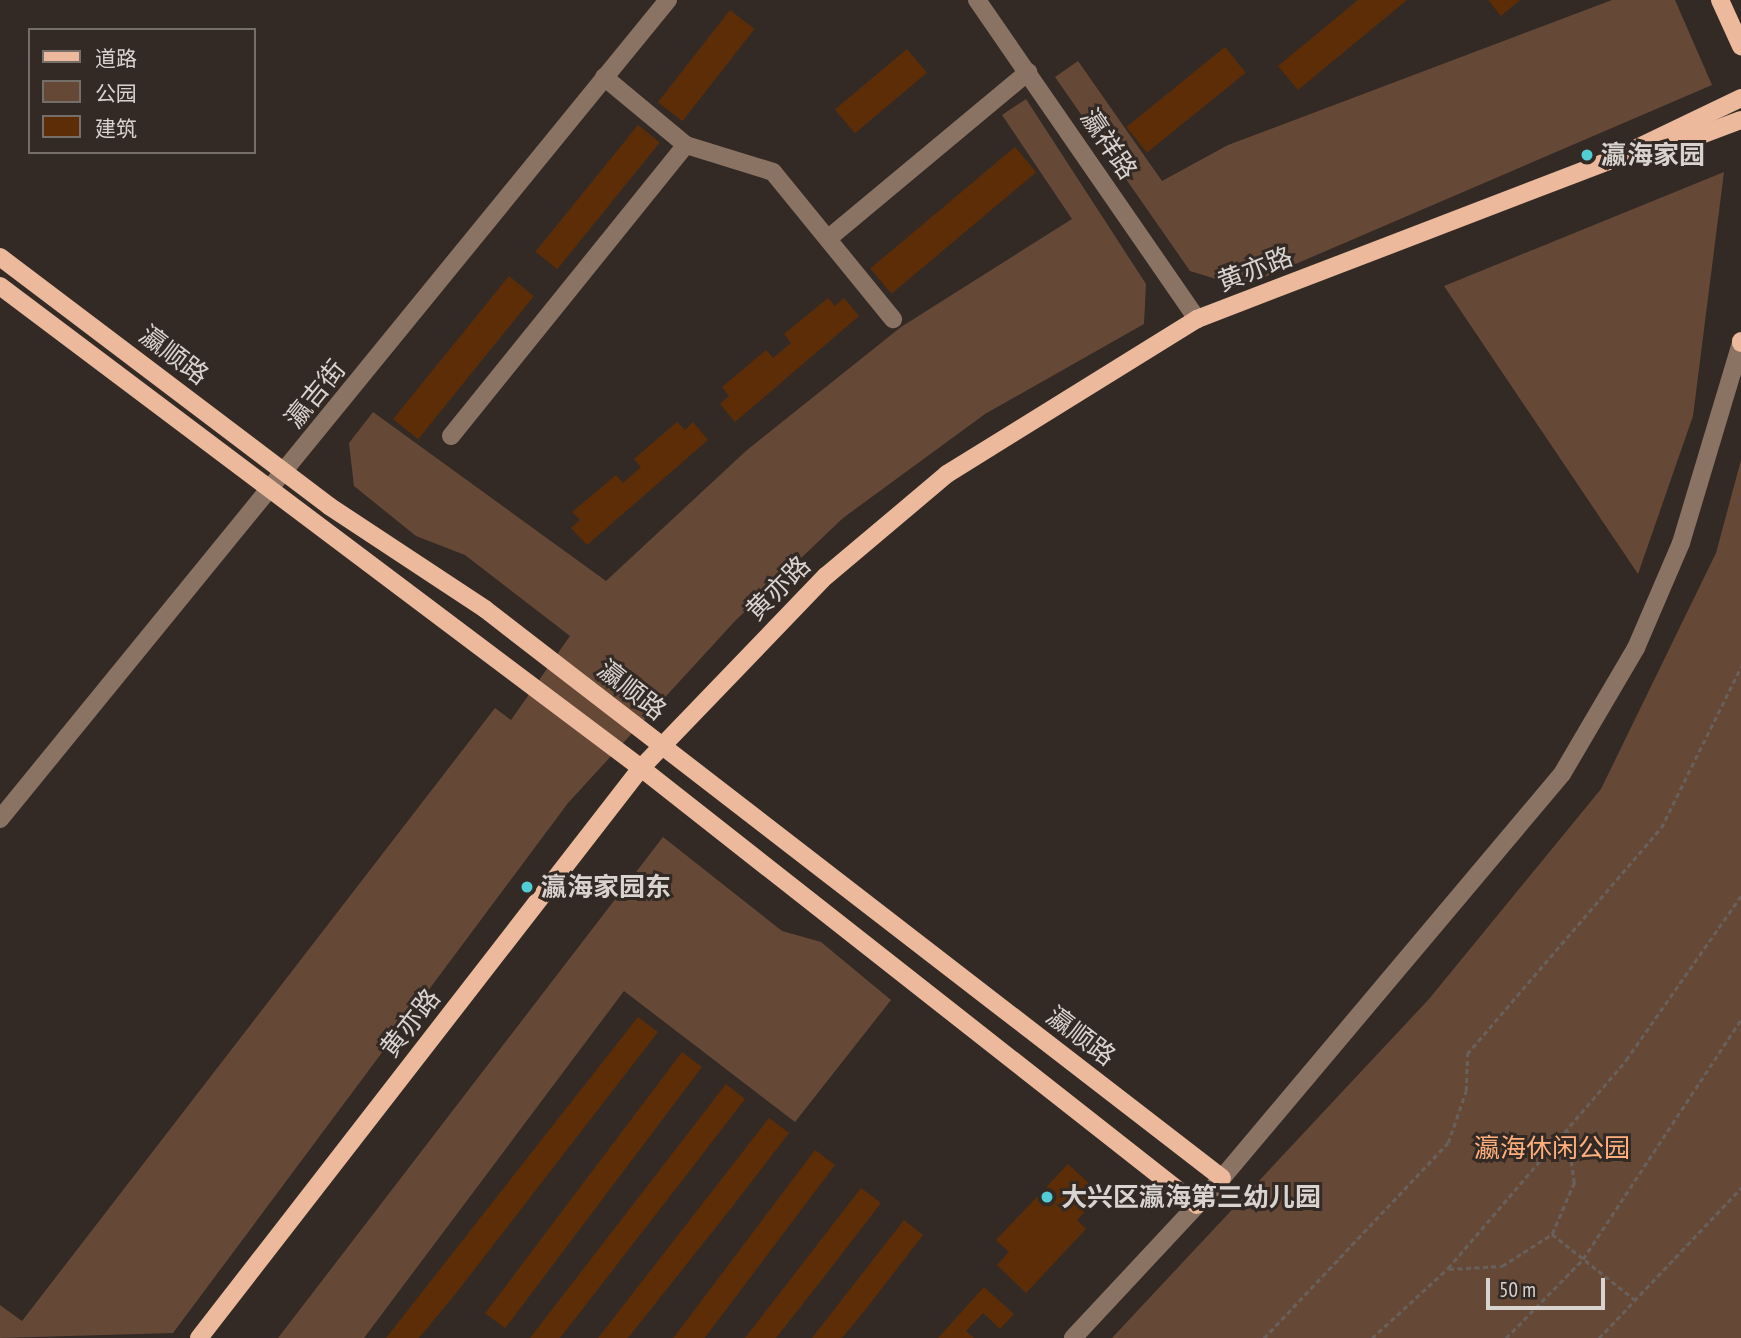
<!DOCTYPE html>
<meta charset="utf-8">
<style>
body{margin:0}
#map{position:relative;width:1741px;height:1338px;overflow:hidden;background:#332a25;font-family:"PT Sans Narrow","Noto Sans SC",sans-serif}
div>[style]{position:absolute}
.green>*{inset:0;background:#664836}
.building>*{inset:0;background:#5d2d08;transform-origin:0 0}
.path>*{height:2.5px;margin-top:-1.25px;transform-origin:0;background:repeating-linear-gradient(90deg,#68605c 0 5px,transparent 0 8.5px)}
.minor>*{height:18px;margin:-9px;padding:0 9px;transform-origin:9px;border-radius:9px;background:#8b7364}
.major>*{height:18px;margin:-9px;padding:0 9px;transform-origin:9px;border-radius:9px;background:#ecb99c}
.dots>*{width:19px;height:19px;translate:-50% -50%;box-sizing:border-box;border:4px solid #332a25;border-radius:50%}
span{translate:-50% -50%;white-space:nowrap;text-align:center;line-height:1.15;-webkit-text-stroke:6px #332a25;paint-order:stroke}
.street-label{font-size:26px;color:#d9d3d0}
.poi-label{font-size:26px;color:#d9d3d0;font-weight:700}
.left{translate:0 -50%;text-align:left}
.park-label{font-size:26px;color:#ffaf7e}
.legend{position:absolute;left:28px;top:28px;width:228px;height:126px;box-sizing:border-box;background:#332a25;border:2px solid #756e69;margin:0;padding:9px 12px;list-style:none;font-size:21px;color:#d9d3d0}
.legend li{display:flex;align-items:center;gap:14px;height:35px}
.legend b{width:35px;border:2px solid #756e69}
.scale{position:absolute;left:1486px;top:1278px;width:119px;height:32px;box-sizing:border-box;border:4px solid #d9d3d0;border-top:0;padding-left:9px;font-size:21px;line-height:24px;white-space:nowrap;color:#d9d3d0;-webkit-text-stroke:5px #332a25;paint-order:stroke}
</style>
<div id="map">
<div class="green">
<div style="clip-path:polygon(1612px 0,1675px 0,1712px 85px,1242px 287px,1190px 271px,1055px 77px,1078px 61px,1162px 181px,1228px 145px)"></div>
<div style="clip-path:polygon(1026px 99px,1146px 284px,1144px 324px,985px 414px,843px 518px,735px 621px,568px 803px,173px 1333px,0 1338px,0 1305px,22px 1321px,495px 708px,511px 720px,570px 636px,465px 555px,416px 536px,354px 486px,349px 443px,373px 412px,606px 581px,747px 450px,901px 327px,1072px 219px,1002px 115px)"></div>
<div style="clip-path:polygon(1724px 172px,1693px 416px,1638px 574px,1444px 286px)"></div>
<div style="clip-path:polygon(1741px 460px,1741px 1338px,1112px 1338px,1429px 999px,1601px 789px,1716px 553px)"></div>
<div style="clip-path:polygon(663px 837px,782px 931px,821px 942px,891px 1000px,795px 1122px,624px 991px,364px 1338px,278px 1338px)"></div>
</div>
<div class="building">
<div style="clip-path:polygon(1358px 0,1407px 0,1298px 90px,1278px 66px)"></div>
<div style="clip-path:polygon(1488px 0,1520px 0,1501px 16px)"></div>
<div style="left:730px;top:10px;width:31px;height:117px;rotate:38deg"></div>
<div style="left:1225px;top:47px;width:33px;height:127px;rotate:51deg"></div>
<div style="left:907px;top:49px;width:31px;height:94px;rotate:50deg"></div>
<div style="left:638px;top:125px;width:28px;height:163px;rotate:39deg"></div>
<div style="left:1015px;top:147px;width:33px;height:189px;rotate:50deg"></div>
<div style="left:509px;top:276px;width:32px;height:184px;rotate:39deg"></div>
<div style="clip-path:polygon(828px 298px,835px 306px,844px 298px,859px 316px,735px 422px,720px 404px,729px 396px,722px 387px,766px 350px,773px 358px,791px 343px,784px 334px)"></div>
<div style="clip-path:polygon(677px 422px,685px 430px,693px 422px,708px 440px,587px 545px,571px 528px,580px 520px,572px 512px,616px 475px,623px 483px,641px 467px,634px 459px)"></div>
<div style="clip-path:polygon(638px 1017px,658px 1032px,457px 1292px,419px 1338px,386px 1338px)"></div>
<div style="left:682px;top:1052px;width:25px;height:327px;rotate:37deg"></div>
<div style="clip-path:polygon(726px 1084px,745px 1099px,688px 1173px,560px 1338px,530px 1338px)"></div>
<div style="clip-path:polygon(769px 1118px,789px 1133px,732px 1207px,628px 1338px,598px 1338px)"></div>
<div style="left:815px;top:1150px;width:25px;height:236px;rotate:37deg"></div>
<div style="clip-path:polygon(1068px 1164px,1101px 1195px,1077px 1220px,1086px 1229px,1026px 1293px,997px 1265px,1009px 1252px,996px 1240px)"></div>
<div style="clip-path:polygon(861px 1188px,881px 1203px,824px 1277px,776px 1338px,745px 1338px)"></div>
<div style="clip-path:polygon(904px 1220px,923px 1235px,866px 1309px,842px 1338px,812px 1338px)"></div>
<div style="clip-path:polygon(984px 1287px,1014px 1314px,1000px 1329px,983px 1313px,966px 1331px,974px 1338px,938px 1338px)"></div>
</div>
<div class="path">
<div style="left:1552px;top:1234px;width:105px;rotate:38.4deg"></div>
<div style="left:1449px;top:1269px;width:53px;rotate:-3.2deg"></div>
<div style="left:1502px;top:1266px;width:59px;rotate:-32.6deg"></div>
<div style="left:1552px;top:1234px;width:56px;rotate:-66.7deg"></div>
<div style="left:1574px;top:1183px;width:53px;rotate:-97.5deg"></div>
<div style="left:1264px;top:1338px;width:268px;rotate:-46.7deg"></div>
<div style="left:1448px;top:1143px;width:55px;rotate:-70.9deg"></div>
<div style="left:1466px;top:1091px;width:37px;rotate:-88deg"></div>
<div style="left:1467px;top:1054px;width:298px;rotate:-49.4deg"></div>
<div style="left:1661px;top:828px;width:180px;rotate:-63.6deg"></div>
<div style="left:1372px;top:1338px;width:103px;rotate:-42.6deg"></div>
<div style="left:1448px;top:1268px;width:274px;rotate:-49.4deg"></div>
<div style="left:1626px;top:1060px;width:200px;rotate:-55deg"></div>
<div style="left:1506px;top:1338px;width:110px;rotate:-45.7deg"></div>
<div style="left:1583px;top:1259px;width:287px;rotate:-56.6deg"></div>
<div style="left:1599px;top:1338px;width:207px;rotate:-46.6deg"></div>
</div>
<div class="minor">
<div style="left:977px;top:0;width:388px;rotate:55.4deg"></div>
<div style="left:604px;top:77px;width:107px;rotate:39.7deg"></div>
<div style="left:686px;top:145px;width:91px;rotate:17.2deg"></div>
<div style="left:773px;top:172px;width:190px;rotate:50.8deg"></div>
<div style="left:830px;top:237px;width:258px;rotate:-39.8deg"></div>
<div style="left:451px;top:436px;width:374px;rotate:-51.1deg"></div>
<div style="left:0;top:819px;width:1057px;rotate:-50.8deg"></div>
<div style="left:1073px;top:1338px;width:219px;rotate:-47deg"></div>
<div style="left:1222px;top:1178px;width:528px;rotate:-49.92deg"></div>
<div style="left:1562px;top:774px;width:146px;rotate:-59.6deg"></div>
<div style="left:1636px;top:648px;width:114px;rotate:-66.8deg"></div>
<div style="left:1681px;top:543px;width:209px;rotate:-73.3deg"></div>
</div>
<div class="major">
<div style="left:1720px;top:0;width:51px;rotate:65.5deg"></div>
<div style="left:1620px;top:156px;width:134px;rotate:-25.6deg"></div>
<div style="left:0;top:257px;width:413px;rotate:37.1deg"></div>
<div style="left:329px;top:506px;width:187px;rotate:33.4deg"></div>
<div style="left:485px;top:609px;width:931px;rotate:37.67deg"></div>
<div style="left:0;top:286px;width:802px;rotate:36.94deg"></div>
<div style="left:641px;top:768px;width:707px;rotate:38.17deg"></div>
<div style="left:1741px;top:343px;width:2px;rotate:-90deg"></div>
<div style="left:199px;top:1338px;width:721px;rotate:-52.21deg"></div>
<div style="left:641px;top:768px;width:267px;rotate:-46.1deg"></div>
<div style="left:826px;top:576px;width:158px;rotate:-40.1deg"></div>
<div style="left:947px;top:474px;width:294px;rotate:-31.8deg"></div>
<div style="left:1197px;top:319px;width:450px;rotate:-21deg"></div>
<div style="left:1617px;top:158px;width:36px;rotate:-8deg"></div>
<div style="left:1653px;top:153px;width:94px;rotate:-20.6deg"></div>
</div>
<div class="dots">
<div style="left:1587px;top:155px;background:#52ccd5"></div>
<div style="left:527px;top:887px;background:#52ccd5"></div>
<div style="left:1047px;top:1197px;background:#52ccd5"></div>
</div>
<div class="street-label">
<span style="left:1109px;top:144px;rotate:56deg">瀛祥路</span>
<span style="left:1255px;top:269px;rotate:-21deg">黄亦路</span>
<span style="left:174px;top:355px;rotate:37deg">瀛顺路</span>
<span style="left:315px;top:394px;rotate:-51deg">瀛吉街</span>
<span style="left:778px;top:588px;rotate:-45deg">黄亦路</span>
<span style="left:632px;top:690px;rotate:38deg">瀛顺路</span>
<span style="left:410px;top:1023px;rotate:-52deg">黄亦路</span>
<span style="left:1081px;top:1036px;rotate:37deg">瀛顺路</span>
</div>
<div class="poi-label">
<span class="left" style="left:1601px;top:155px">瀛海家园</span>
<span class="left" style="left:541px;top:887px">瀛海家园东</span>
<span class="left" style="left:1061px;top:1197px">大兴区瀛海第三幼儿园</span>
</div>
<div class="park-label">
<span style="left:1552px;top:1148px">瀛海休闲公园</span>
</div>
<ul class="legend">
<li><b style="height:9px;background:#ecb99c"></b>道路</li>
<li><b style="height:19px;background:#664836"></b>公园</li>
<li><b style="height:19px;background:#5d2d08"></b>建筑</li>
</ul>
<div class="scale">50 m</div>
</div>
